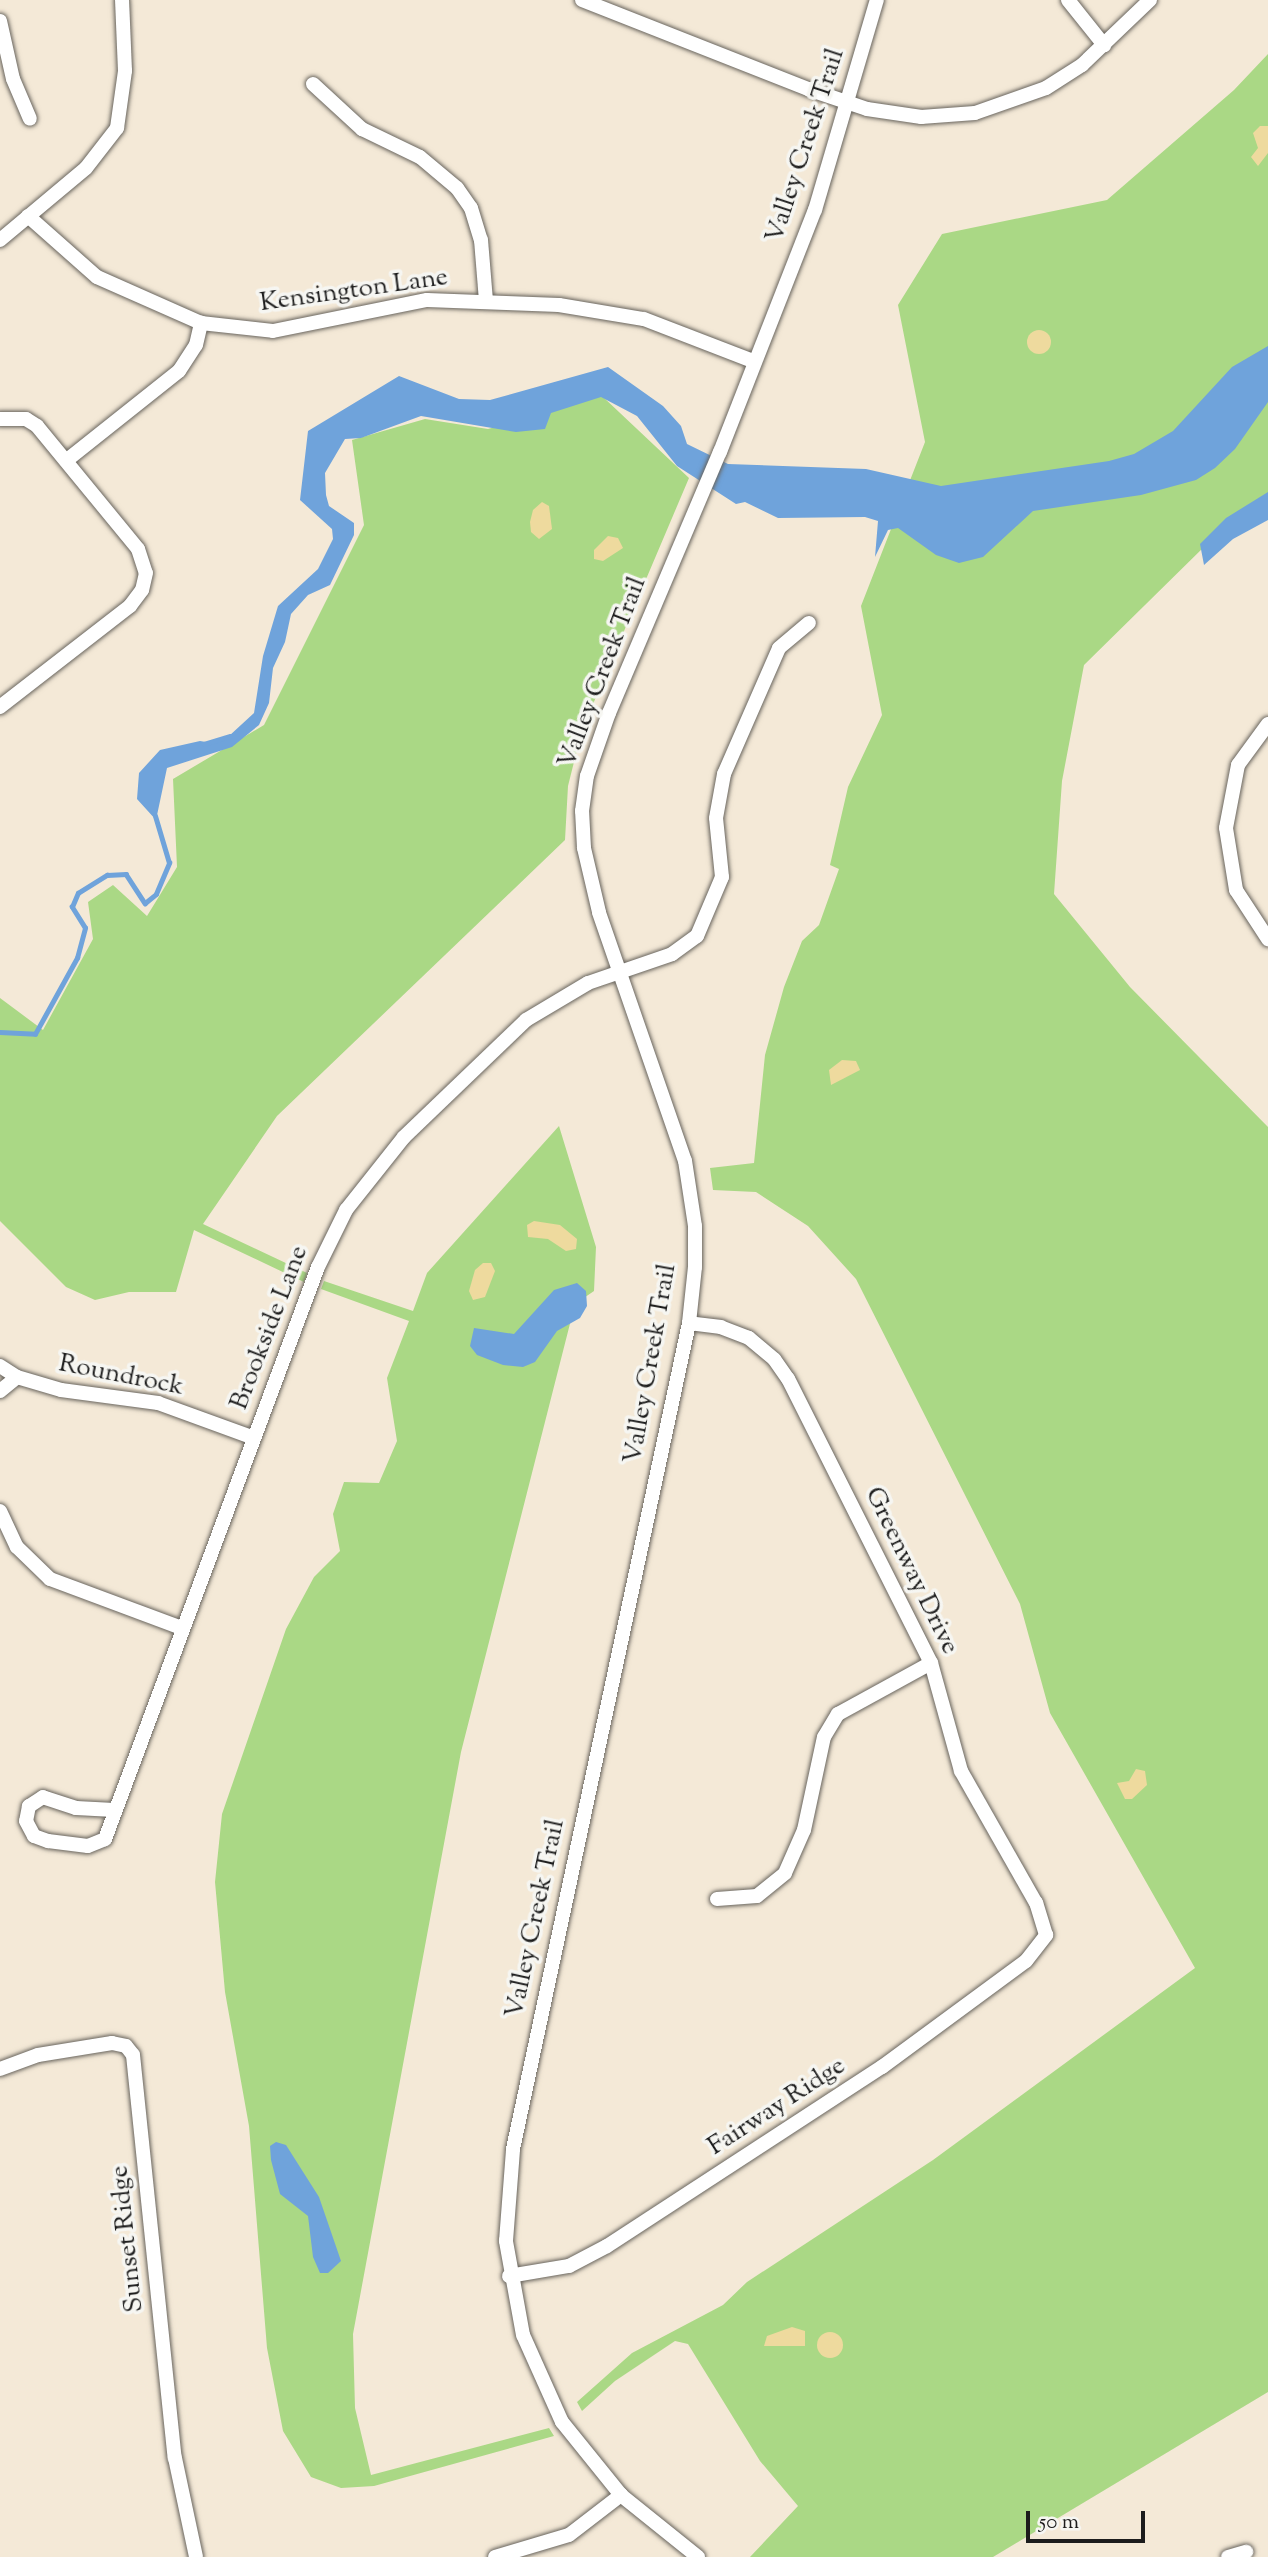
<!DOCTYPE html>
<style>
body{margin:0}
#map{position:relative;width:1268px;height:2557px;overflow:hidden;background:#f4e9d7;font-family:"Sorts Mill Goudy",serif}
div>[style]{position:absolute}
.green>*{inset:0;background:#aad885}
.sand>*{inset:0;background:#eeda9e}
.round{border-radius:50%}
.water>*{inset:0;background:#6fa3db}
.stream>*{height:4.5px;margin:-2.25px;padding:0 2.25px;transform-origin:2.25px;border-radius:2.25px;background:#6fa3db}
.roads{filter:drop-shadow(0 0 2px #68645d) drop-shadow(0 0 2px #68645d)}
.street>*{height:14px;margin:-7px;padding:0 7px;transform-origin:7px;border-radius:7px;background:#fff}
span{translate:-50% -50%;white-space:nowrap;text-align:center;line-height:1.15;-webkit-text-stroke:7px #f6f6f2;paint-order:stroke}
.street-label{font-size:26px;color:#1c1c1c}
.scale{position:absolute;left:1026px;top:2511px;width:119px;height:32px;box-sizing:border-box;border:4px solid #1c1c1c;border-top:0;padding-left:9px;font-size:21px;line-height:24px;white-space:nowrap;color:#1c1c1c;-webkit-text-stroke:5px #f6f6f2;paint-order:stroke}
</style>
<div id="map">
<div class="green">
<div style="clip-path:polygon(1268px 54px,1268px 510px,1206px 545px,1084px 665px,1062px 781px,1054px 894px,1130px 987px,1268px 1127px,1268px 2392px,993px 2557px,750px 2557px,798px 2506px,760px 2461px,688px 2344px,675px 2341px,615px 2381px,582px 2411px,577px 2402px,632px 2353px,723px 2305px,747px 2282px,933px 2160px,1195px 1968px,1050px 1713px,1020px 1604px,856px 1279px,808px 1226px,756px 1192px,713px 1190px,710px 1168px,754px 1163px,765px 1055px,784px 987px,802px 941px,819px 925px,839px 869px,830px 865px,848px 787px,882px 715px,861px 606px,925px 442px,898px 305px,942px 234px,1107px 200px,1234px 90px)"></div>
<div style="clip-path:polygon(602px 396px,689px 478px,582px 730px,568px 786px,565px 840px,277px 1116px,203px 1224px,307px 1273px,304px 1282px,194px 1230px,176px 1292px,129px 1292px,95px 1300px,66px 1287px,0 1221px,0 998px,43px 1030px,93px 939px,88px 902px,113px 885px,147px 916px,177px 867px,173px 779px,264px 725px,364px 525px,352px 440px,425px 419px,488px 429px)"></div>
<div style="clip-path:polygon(559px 1126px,596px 1247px,594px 1291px,575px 1304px,461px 1752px,353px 2334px,355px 2408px,371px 2475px,549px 2428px,554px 2436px,374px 2486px,341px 2488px,311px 2477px,283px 2431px,267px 2348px,249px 2126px,225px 1992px,215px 1882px,222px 1814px,286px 1629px,314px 1577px,340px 1551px,333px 1514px,344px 1482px,379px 1483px,397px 1441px,387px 1378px,409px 1321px,321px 1289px,324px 1281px,413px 1311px,427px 1273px)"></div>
</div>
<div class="sand">
<div style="clip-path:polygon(1260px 126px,1268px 126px,1268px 153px,1258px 166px,1251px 157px,1258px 148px,1253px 133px)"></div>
<div class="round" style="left:1027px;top:330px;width:24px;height:24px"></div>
<div style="clip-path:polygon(542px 502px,549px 506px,552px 529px,539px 539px,531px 532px,530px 522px,533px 510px)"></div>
<div style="clip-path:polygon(608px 536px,618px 538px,623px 548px,603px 561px,594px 559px,594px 550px)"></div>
<div style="clip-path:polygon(842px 1060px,856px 1061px,860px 1070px,831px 1085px,829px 1070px)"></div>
<div style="clip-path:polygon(534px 1221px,560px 1225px,577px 1239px,576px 1249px,566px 1251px,548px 1239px,528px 1237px,527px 1225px)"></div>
<div style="clip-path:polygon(483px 1263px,491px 1263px,495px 1271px,485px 1297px,473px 1300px,469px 1291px,475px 1270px)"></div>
<div style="clip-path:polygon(1136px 1769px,1145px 1771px,1147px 1785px,1132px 1799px,1125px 1799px,1117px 1783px,1129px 1781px)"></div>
<div style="clip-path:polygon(792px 2327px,805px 2331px,805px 2346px,764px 2346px,767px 2336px)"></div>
<div class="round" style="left:817px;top:2332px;width:26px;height:26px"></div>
</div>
<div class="water">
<div style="clip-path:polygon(1268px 346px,1268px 402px,1235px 449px,1215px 468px,1196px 480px,1141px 495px,1033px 511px,983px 557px,959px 563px,936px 555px,898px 528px,888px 530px,875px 557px,878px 521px,865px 517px,778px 518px,745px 502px,736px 504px,677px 466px,637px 416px,601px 397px,551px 413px,545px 429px,516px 432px,421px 416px,361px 438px,345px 439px,325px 473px,326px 495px,329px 506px,354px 523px,354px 535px,330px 585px,308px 595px,291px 614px,285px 642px,273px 668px,269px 703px,259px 725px,232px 747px,167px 768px,156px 820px,137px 799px,139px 773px,160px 750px,200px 741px,212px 743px,229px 736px,254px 713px,263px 656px,278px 606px,318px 569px,333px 539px,332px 529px,300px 500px,308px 431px,399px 376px,459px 399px,490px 400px,608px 367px,663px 406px,681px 426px,687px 444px,728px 464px,866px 469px,941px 486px,1109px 461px,1134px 454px,1173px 431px,1232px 367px)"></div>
<div style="clip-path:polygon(1268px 492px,1268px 520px,1233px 539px,1204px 565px,1200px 544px,1226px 518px)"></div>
<div style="clip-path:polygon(577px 1283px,586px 1291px,587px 1306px,580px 1318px,557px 1331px,535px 1362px,523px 1367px,503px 1365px,477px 1355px,470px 1346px,474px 1328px,514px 1334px,554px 1290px)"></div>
<div style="clip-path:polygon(276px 2142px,286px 2145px,319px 2197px,341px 2261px,328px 2273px,320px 2273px,313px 2257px,308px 2216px,280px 2194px,271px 2160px,270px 2146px)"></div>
</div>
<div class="stream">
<div style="left:204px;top:744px;width:27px;rotate:-17deg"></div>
<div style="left:0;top:1032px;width:35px;rotate:3deg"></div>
<div style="left:35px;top:1034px;width:87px;rotate:-61.1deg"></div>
<div style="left:77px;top:958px;width:31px;rotate:-75deg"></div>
<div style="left:85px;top:928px;width:25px;rotate:-122deg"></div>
<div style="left:72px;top:907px;width:15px;rotate:-67deg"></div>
<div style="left:78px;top:893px;width:34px;rotate:-32deg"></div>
<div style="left:107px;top:875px;width:19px;rotate:-3deg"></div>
<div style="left:126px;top:874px;width:35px;rotate:57deg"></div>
<div style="left:145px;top:903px;width:14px;rotate:-39deg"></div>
<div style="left:156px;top:894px;width:34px;rotate:-67deg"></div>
<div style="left:169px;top:863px;width:49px;rotate:-106.6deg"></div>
</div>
<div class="roads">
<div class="street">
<div style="left:582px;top:0;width:243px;rotate:21.5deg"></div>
<div style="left:808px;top:89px;width:62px;rotate:18.7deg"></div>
<div style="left:867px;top:109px;width:55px;rotate:8.4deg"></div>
<div style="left:921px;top:117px;width:54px;rotate:-4.2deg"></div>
<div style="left:975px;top:113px;width:75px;rotate:-19.4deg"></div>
<div style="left:1046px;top:88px;width:43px;rotate:-32.6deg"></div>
<div style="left:1082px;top:65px;width:94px;rotate:-43.7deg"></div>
<div style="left:1068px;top:0;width:58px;rotate:51.3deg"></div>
<div style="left:0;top:21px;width:59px;rotate:77.4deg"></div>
<div style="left:13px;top:79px;width:43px;rotate:67deg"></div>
<div style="left:313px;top:84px;width:67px;rotate:42.6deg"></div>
<div style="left:362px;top:129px;width:64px;rotate:25.8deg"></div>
<div style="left:420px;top:157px;width:48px;rotate:40deg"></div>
<div style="left:457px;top:188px;width:24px;rotate:55deg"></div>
<div style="left:471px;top:208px;width:34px;rotate:73deg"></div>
<div style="left:481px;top:240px;width:61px;rotate:85.3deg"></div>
<div style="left:28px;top:216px;width:92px;rotate:41.5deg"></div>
<div style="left:97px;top:277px;width:114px;rotate:23.9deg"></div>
<div style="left:201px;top:323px;width:72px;rotate:6.3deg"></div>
<div style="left:273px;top:331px;width:157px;rotate:-11.4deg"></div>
<div style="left:427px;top:300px;width:132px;rotate:2.2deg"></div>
<div style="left:559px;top:305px;width:86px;rotate:9.4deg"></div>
<div style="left:644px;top:319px;width:117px;rotate:21.1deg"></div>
<div style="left:0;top:240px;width:112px;rotate:-39.9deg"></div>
<div style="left:86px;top:168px;width:51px;rotate:-52.2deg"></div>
<div style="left:117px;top:128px;width:58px;rotate:-82deg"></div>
<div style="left:125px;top:71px;width:71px;rotate:-92.4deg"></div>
<div style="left:0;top:419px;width:26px"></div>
<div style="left:26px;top:419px;width:13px;rotate:32deg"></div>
<div style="left:37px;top:426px;width:159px;rotate:50.6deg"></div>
<div style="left:138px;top:549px;width:25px;rotate:72deg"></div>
<div style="left:146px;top:573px;width:17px;rotate:103deg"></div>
<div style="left:142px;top:590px;width:20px;rotate:127deg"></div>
<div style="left:130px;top:606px;width:165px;rotate:142.2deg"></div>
<div style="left:67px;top:460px;width:143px;rotate:-38.5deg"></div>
<div style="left:179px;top:371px;width:31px;rotate:-57deg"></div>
<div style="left:196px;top:345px;width:23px;rotate:-77deg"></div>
<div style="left:1268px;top:724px;width:51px;rotate:126.2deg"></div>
<div style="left:1238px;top:765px;width:64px;rotate:100.8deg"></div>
<div style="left:1226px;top:828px;width:63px;rotate:80.8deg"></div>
<div style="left:1236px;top:890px;width:59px;rotate:56.9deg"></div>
<div style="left:0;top:1366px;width:20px;rotate:33deg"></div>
<div style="left:0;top:1391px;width:22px;rotate:-39deg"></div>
<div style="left:17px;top:1377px;width:46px;rotate:16.5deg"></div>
<div style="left:61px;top:1390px;width:98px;rotate:7.6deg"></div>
<div style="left:158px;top:1403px;width:102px;rotate:20deg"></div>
<div style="left:0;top:1511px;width:40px;rotate:65deg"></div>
<div style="left:17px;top:1547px;width:46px;rotate:44.1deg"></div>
<div style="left:50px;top:1579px;width:141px;rotate:20.4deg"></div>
<div style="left:114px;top:1810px;width:38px;rotate:-177deg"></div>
<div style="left:76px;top:1808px;width:35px;rotate:-162deg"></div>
<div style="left:43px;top:1797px;width:17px;rotate:147deg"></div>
<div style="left:29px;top:1806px;width:15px;rotate:101deg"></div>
<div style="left:26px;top:1821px;width:17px;rotate:62deg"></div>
<div style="left:34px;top:1836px;width:15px;rotate:20deg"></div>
<div style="left:48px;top:1841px;width:40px;rotate:7.1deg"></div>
<div style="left:88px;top:1846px;width:18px;rotate:-22deg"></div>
<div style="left:105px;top:1839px;width:610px;rotate:-69.58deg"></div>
<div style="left:318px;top:1267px;width:64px;rotate:-63.8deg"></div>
<div style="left:346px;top:1210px;width:93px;rotate:-51.5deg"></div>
<div style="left:404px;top:1137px;width:169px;rotate:-43.8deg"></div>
<div style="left:526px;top:1020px;width:72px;rotate:-30.8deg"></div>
<div style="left:588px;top:983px;width:89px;rotate:-19deg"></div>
<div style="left:672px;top:954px;width:31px;rotate:-36deg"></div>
<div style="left:697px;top:936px;width:64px;rotate:-67deg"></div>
<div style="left:722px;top:877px;width:59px;rotate:-95.8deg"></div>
<div style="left:716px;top:818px;width:45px;rotate:-79.7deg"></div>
<div style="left:724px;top:774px;width:137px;rotate:-66.4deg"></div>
<div style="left:779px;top:648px;width:39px;rotate:-40deg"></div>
<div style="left:717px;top:1899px;width:40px;rotate:-4.3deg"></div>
<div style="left:757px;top:1896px;width:36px;rotate:-39deg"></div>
<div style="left:785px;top:1873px;width:47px;rotate:-66.2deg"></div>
<div style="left:804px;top:1830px;width:95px;rotate:-77.9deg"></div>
<div style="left:824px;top:1737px;width:27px;rotate:-59deg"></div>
<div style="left:838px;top:1714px;width:106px;rotate:-28.7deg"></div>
<div style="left:0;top:2069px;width:40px;rotate:-20.2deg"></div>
<div style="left:38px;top:2055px;width:75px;rotate:-9.2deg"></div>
<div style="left:112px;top:2043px;width:14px;rotate:12deg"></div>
<div style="left:126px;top:2046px;width:11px;rotate:52deg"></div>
<div style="left:133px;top:2055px;width:405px;rotate:84.1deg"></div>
<div style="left:175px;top:2458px;width:101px;rotate:78deg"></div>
<div style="left:509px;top:2276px;width:61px;rotate:-9.5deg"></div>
<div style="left:569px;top:2266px;width:43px;rotate:-27.8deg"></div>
<div style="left:607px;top:2246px;width:328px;rotate:-33.1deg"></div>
<div style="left:882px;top:2067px;width:179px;rotate:-36.4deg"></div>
<div style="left:1026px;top:1961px;width:33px;rotate:-52deg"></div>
<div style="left:1046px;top:1935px;width:34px;rotate:-107deg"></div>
<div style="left:1036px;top:1903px;width:152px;rotate:-119.6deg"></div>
<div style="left:961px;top:1771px;width:112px;rotate:-105.5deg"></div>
<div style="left:931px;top:1663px;width:318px;rotate:-116.7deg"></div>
<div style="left:788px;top:1379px;width:24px;rotate:-125deg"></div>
<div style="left:774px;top:1359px;width:33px;rotate:-140deg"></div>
<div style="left:749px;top:1338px;width:30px;rotate:-159deg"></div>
<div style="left:721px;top:1327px;width:32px;rotate:-173deg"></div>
<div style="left:495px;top:2557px;width:77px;rotate:-16.6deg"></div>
<div style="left:569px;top:2535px;width:66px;rotate:-37.6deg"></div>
<div style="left:698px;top:2557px;width:99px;rotate:-141.2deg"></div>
<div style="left:621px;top:2495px;width:94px;rotate:-128.9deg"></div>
<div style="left:562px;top:2422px;width:95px;rotate:-114.1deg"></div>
<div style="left:523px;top:2335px;width:96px;rotate:-100.3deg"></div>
<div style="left:506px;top:2241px;width:92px;rotate:-85.6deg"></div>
<div style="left:513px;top:2149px;width:845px;rotate:-77.97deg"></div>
<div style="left:689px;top:1323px;width:56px;rotate:-83.9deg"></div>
<div style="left:695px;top:1267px;width:41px;rotate:-90deg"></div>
<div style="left:695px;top:1226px;width:66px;rotate:-98.7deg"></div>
<div style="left:685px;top:1161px;width:263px;rotate:-109.1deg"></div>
<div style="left:599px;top:912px;width:66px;rotate:-103.2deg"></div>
<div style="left:584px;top:848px;width:37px;rotate:-93deg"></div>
<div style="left:582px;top:811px;width:35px;rotate:-82deg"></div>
<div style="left:587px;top:776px;width:67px;rotate:-70.8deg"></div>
<div style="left:609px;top:713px;width:284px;rotate:-67deg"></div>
<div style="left:720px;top:452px;width:260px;rotate:-68.6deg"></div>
<div style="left:815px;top:210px;width:219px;rotate:-73.6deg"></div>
<div style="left:1228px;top:2557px;width:19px;rotate:-16deg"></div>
</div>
</div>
<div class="street-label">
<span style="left:806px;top:146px;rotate:-72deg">Valley Creek Trail</span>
<span style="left:354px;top:291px;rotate:-8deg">Kensington Lane</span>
<span style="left:603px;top:673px;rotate:-69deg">Valley Creek Trail</span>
<span style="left:270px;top:1328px;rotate:-69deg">Brookside Lane</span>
<span style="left:651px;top:1364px;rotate:-80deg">Valley Creek Trail</span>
<span style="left:121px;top:1376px;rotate:11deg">Roundrock</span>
<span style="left:911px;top:1571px;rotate:64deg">Greenway Drive</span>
<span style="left:536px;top:1919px;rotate:-78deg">Valley Creek Trail</span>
<span style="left:777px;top:2107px;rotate:-33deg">Fairway Ridge</span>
<span style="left:128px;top:2239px;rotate:-96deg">Sunset Ridge</span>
</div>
<div class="scale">50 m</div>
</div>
